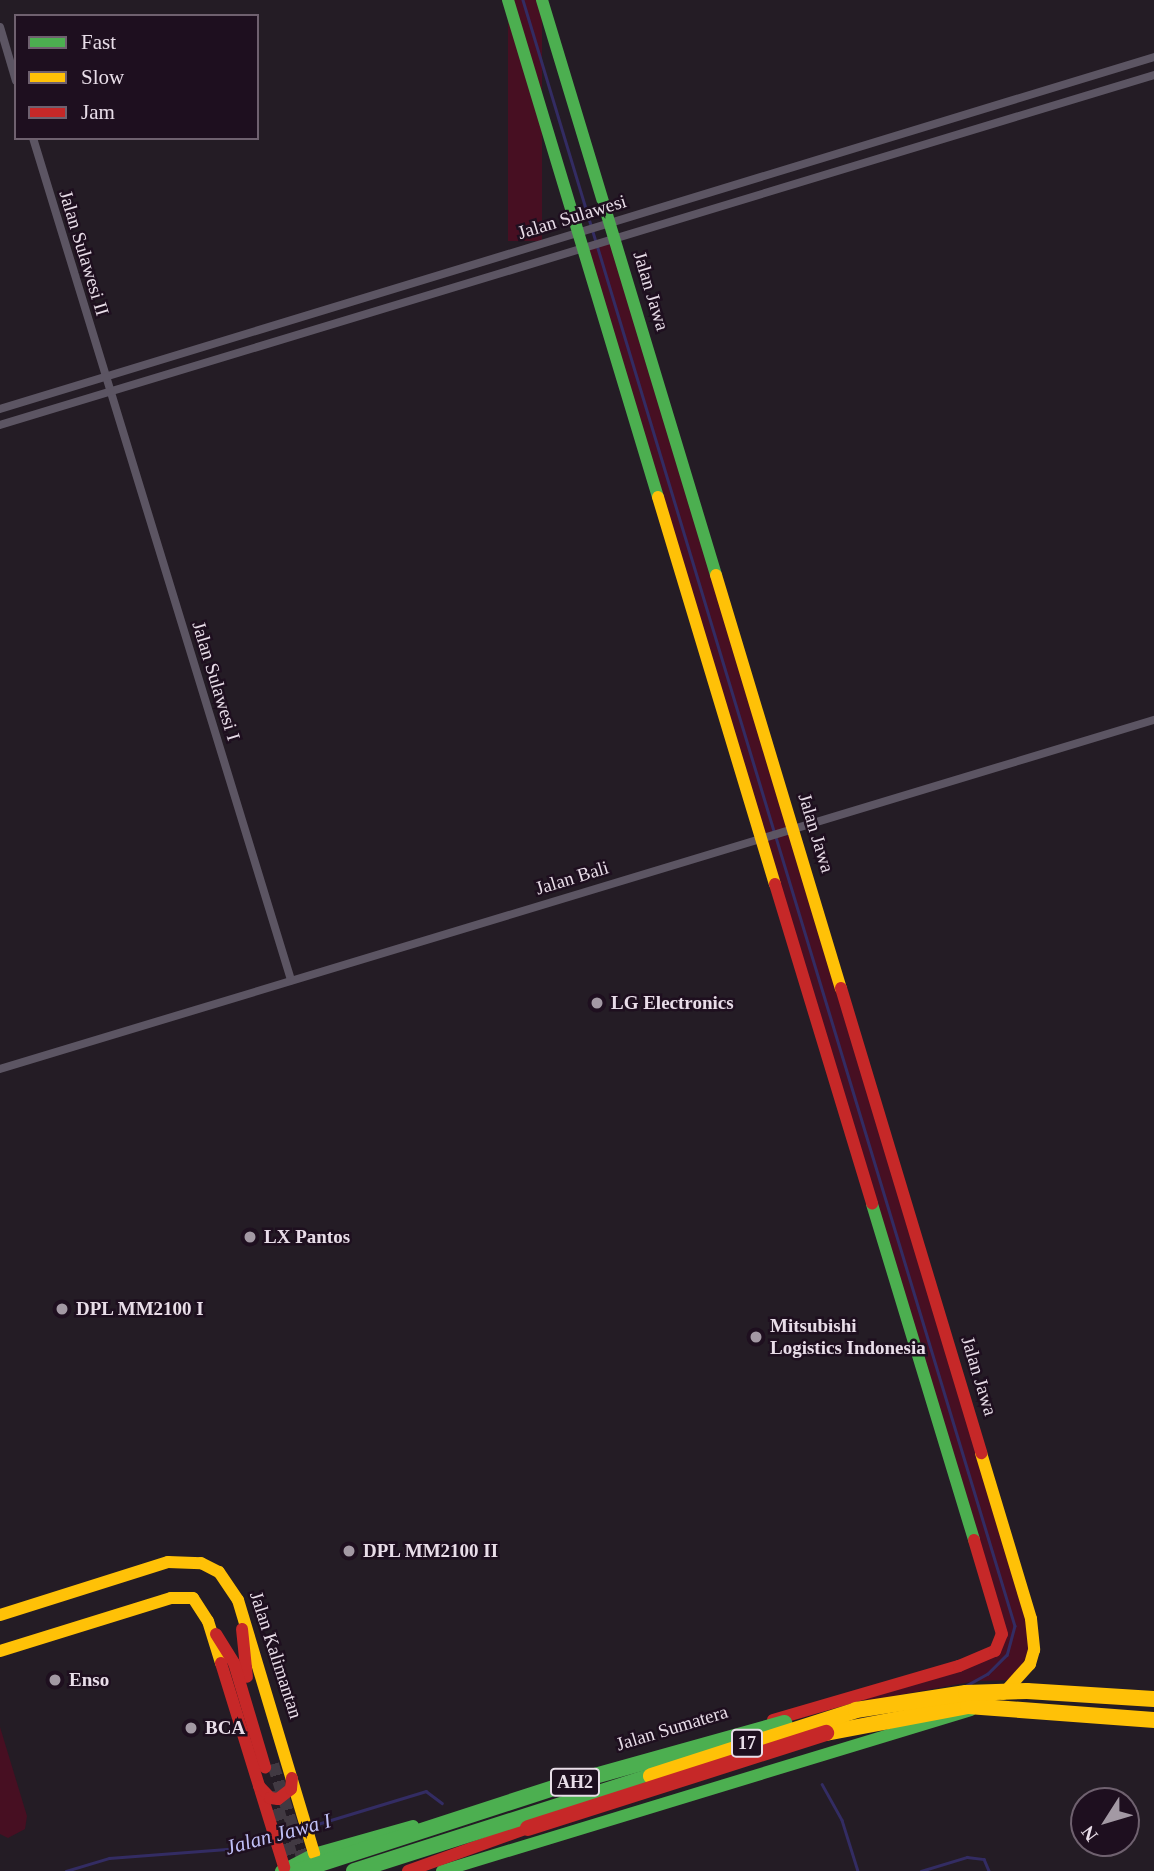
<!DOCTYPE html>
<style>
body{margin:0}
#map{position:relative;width:1154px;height:1871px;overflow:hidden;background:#241c25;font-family:Georgia,serif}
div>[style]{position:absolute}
.green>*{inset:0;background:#470f22;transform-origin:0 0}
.stream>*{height:2.5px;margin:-1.25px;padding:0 1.25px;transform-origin:1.25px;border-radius:1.25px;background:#332c63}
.secondary-tunnel>*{height:12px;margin-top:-6px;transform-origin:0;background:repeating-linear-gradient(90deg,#413942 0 12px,transparent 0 18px)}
.street>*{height:8px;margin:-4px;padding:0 4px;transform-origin:4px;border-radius:4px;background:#5c5563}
.fast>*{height:12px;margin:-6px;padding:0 6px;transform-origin:6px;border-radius:6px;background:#4caf50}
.slow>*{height:12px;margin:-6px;padding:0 6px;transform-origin:6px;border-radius:6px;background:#ffc107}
.jam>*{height:12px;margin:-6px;padding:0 6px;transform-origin:6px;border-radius:6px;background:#c62828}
.fast-bridge>*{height:16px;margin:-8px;padding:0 8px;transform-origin:8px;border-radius:8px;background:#4caf50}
.slow-bridge>*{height:16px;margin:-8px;padding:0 8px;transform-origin:8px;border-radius:8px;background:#ffc107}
.jam-bridge>*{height:16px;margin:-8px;padding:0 8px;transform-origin:8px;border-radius:8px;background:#c62828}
.dots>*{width:19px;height:19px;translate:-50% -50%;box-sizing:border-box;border:4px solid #1e0f1f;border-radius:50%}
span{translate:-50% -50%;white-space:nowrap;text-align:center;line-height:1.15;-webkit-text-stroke:5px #1e0f1f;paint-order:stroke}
.shield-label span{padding:2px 5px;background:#1e0f1f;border:2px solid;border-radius:5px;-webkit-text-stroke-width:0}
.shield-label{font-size:18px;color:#e8dde8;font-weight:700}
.street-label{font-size:19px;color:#e8dde8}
.poi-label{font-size:19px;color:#e8dde8;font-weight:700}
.left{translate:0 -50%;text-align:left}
.water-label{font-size:21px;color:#c0c0f7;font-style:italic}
.legend{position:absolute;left:14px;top:14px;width:245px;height:126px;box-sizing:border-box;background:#1e0f1f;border:2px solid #6f616f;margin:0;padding:9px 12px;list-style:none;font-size:21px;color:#e8dde8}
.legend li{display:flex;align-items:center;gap:14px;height:35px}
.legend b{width:35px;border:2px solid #6f616f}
.north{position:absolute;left:1070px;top:1787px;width:70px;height:70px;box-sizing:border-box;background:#1e0f1f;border:2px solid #6f616f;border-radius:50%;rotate:233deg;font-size:19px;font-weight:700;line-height:28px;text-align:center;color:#e8dde8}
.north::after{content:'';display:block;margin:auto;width:24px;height:32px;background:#a399a4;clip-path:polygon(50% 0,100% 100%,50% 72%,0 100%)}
</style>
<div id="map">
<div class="green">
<div style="left:508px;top:0;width:34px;height:241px"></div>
<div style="clip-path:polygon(614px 239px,1034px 1632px,1018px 1680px,976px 1681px,866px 1701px,856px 1695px,959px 1666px,1002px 1642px,581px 249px)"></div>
<div style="clip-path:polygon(0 1727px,27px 1816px,25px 1829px,8px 1838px,0 1834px)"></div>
</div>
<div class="stream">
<div style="left:523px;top:0;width:868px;rotate:73.19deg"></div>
<div style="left:776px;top:837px;width:824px;rotate:73.15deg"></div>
<div style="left:1015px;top:1626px;width:30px;rotate:105deg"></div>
<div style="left:1007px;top:1655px;width:27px;rotate:135deg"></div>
<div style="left:988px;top:1674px;width:25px;rotate:151deg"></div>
<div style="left:822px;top:1784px;width:41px;rotate:60.9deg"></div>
<div style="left:842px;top:1820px;width:53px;rotate:72.6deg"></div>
<div style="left:311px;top:1826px;width:120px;rotate:-16.9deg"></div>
<div style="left:426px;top:1791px;width:20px;rotate:37deg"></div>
<div style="left:278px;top:1837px;width:25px;rotate:-18deg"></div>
<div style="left:66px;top:1871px;width:45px;rotate:-16.8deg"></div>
<div style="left:109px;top:1858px;width:131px;rotate:-4.4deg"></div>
<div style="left:240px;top:1848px;width:33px;rotate:-16deg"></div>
<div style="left:921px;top:1871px;width:48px;rotate:-16.9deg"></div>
<div style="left:967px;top:1857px;width:17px;rotate:7deg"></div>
<div style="left:984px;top:1859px;width:13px;rotate:67deg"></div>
</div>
<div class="secondary-tunnel">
<div style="left:273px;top:1764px;width:108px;rotate:72.7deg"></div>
<div style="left:273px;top:1791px;width:83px;rotate:74deg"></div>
</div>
<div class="street">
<div style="left:0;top:27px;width:56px;rotate:73.5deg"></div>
<div style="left:33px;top:138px;width:881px;rotate:72.96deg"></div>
<div style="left:0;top:409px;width:1206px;rotate:-16.96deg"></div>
<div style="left:0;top:425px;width:1206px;rotate:-16.87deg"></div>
<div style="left:0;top:1069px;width:1206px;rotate:-16.83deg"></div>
</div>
<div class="fast">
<div style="left:508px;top:0;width:519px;rotate:73.21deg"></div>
<div style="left:542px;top:0;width:601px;rotate:73.16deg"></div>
<div style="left:872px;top:1204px;width:351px;rotate:73.1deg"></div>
<div style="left:281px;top:1871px;width:37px;rotate:-27deg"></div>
<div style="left:314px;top:1854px;width:103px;rotate:-15.8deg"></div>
<div style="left:442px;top:1871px;width:553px;rotate:-16.93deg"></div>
</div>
<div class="slow">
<div style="left:658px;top:497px;width:404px;rotate:73.2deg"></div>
<div style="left:716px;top:575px;width:432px;rotate:73.2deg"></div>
<div style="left:981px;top:1453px;width:173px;rotate:73.2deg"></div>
<div style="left:1031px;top:1619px;width:31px;rotate:84deg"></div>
<div style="left:1034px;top:1650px;width:15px;rotate:106deg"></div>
<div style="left:1030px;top:1664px;width:40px;rotate:132deg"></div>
<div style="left:0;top:1615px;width:176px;rotate:-17.5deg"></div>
<div style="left:168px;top:1562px;width:33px;rotate:2deg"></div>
<div style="left:201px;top:1563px;width:20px;rotate:27deg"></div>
<div style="left:219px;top:1572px;width:34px;rotate:56deg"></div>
<div style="left:238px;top:1600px;width:265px;rotate:73.3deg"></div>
<div style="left:0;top:1651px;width:179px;rotate:-17.2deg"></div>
<div style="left:171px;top:1598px;width:22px"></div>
<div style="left:193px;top:1598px;width:27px;rotate:57deg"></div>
<div style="left:208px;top:1621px;width:44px;rotate:72.8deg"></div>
</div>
<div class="jam">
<div style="left:775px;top:884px;width:334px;rotate:73.1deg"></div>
<div style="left:841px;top:988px;width:486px;rotate:73.2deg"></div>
<div style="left:242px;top:1629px;width:48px;rotate:84.1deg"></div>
<div style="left:216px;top:1634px;width:34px;rotate:58deg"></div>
<div style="left:234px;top:1663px;width:109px;rotate:73.4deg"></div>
<div style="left:221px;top:1663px;width:214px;rotate:72.8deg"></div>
<div style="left:773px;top:1720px;width:194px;rotate:-16.2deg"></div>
<div style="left:959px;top:1666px;width:39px;rotate:-23deg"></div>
<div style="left:995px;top:1651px;width:18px;rotate:-68deg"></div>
<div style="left:1002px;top:1634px;width:98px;rotate:-106.6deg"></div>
<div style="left:259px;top:1786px;width:16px;rotate:47deg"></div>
<div style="left:270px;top:1798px;width:8px;rotate:7deg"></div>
<div style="left:278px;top:1799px;width:16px;rotate:-38deg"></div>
<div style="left:291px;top:1789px;width:11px;rotate:-85deg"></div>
<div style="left:408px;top:1871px;width:127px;rotate:-19.7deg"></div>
</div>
<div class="fast-bridge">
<div style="left:298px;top:1871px;width:274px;rotate:-18deg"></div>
<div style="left:559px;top:1786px;width:234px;rotate:-15.6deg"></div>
<div style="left:354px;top:1871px;width:312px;rotate:-17.7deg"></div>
</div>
<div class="slow-bridge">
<div style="left:826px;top:1733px;width:145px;rotate:-10.8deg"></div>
<div style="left:968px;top:1706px;width:187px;rotate:4.3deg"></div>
<div style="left:651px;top:1776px;width:215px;rotate:-17.8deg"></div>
<div style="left:856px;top:1710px;width:111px;rotate:-8.8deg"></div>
<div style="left:966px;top:1693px;width:61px;rotate:-1.9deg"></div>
<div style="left:1027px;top:1691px;width:127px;rotate:3.6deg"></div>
</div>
<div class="jam-bridge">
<div style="left:528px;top:1828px;width:313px;rotate:-17.7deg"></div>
</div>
<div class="dots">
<div style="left:597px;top:1003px;background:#a399a4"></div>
<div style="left:250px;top:1237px;background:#a399a4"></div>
<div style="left:62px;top:1309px;background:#a399a4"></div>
<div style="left:756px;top:1337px;background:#a399a4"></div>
<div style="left:349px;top:1551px;background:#a399a4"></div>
<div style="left:55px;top:1680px;background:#a399a4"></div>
<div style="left:191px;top:1728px;background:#a399a4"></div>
</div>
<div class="shield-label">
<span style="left:747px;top:1743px">17</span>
<span style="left:575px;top:1782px">AH2</span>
</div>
<div class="street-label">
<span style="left:572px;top:217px;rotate:-17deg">Jalan Sulawesi</span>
<span style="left:84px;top:253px;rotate:73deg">Jalan Sulawesi II</span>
<span style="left:651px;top:291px;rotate:73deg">Jalan Jawa</span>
<span style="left:216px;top:681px;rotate:73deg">Jalan Sulawesi I</span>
<span style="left:816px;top:833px;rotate:73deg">Jalan Jawa</span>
<span style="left:572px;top:878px;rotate:-17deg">Jalan Bali</span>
<span style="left:979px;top:1376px;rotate:73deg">Jalan Jawa</span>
<span style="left:276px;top:1655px;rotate:72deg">Jalan Kalimantan</span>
<span style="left:672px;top:1728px;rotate:-17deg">Jalan Sumatera</span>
</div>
<div class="poi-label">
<span class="left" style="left:611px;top:1003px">LG Electronics</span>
<span class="left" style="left:264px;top:1237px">LX Pantos</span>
<span class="left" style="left:76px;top:1309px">DPL MM2100 I</span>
<span class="left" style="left:770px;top:1337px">Mitsubishi<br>Logistics Indonesia</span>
<span class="left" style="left:363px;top:1551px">DPL MM2100 II</span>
<span class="left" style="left:69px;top:1680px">Enso</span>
<span class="left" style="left:205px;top:1728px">BCA</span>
</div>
<div class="water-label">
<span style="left:278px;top:1834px;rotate:-15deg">Jalan Jawa I</span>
</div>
<ul class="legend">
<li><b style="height:9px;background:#4caf50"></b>Fast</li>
<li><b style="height:9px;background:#ffc107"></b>Slow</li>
<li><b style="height:9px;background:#c62828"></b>Jam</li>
</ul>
<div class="north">N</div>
</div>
